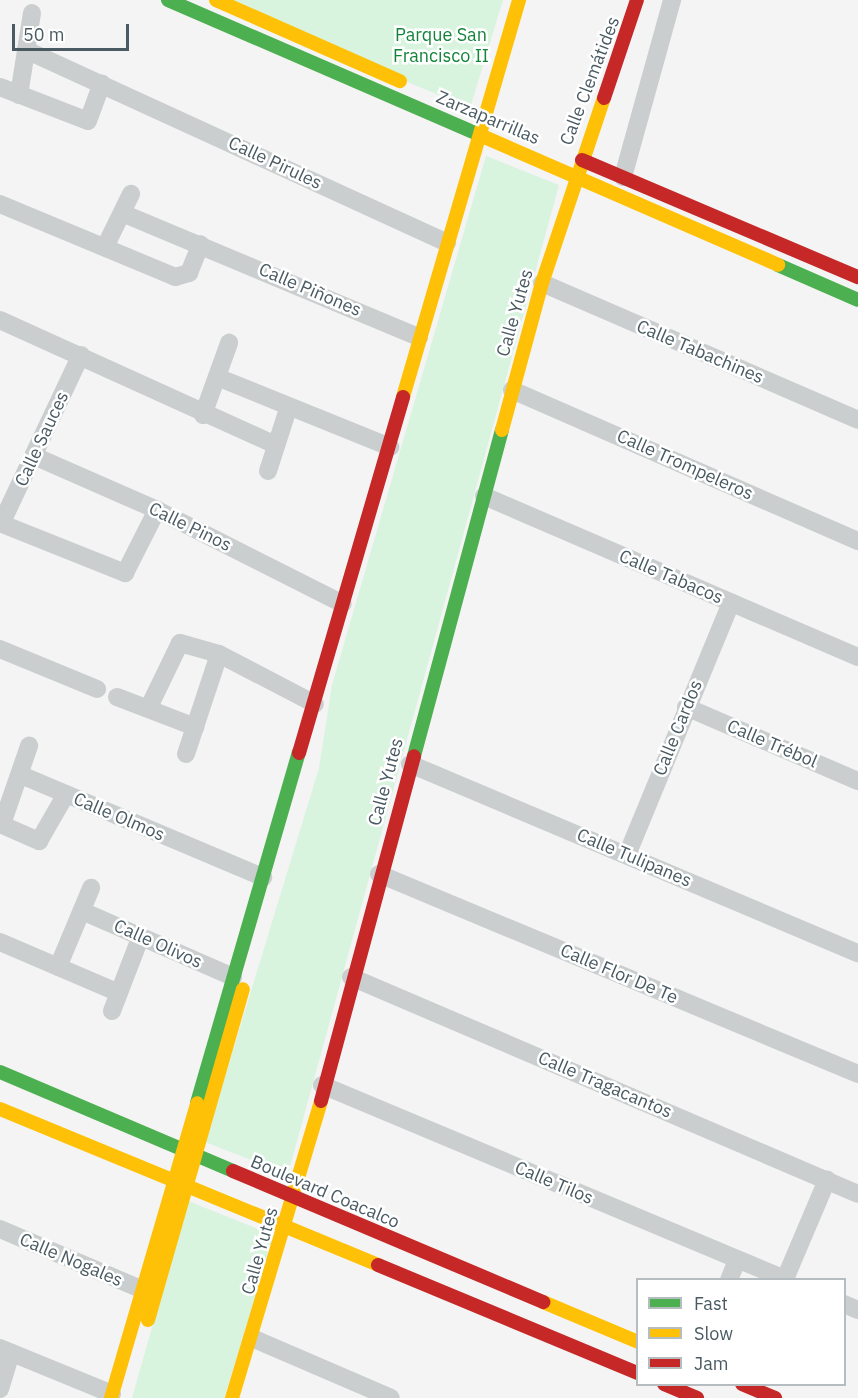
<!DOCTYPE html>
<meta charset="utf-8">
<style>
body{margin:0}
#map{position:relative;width:858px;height:1398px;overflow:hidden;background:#f4f4f4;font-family:"IBM Plex Sans",sans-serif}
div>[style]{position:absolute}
.green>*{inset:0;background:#d8f3de}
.street>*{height:18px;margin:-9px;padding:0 9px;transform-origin:9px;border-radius:9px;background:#cacecf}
.fast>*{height:14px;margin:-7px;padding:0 7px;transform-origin:7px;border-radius:7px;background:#4caf50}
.slow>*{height:14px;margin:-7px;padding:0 7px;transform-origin:7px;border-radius:7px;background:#ffc107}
.jam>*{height:14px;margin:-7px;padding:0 7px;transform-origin:7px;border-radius:7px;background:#c62828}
.slow-bridge>*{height:14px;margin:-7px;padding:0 7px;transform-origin:7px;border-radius:7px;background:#ffc107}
span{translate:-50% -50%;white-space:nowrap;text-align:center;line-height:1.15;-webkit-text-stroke:5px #fff;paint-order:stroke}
.park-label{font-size:18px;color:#138439}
.street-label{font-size:18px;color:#495a62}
.legend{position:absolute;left:636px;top:1278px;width:210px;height:108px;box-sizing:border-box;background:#fff;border:2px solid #b6bdc0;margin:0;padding:8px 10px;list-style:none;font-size:18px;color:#495a62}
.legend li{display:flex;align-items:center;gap:12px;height:30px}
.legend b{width:30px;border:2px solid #b6bdc0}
.scale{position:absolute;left:12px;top:24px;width:117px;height:27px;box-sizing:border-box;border:3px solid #495a62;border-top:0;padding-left:8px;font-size:18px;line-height:21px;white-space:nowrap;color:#495a62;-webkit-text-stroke:4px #fff;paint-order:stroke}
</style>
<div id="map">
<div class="green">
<div style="clip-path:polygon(211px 0,503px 0,470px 108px)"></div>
<div style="clip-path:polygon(486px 156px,559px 185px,288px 1174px,205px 1142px,319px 768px,332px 685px)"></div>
<div style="clip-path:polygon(188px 1201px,275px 1236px,224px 1398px,132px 1398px)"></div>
</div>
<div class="street">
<div style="left:26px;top:50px;width:463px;rotate:24.6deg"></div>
<div style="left:0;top:87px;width:94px;rotate:21.1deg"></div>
<div style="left:88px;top:121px;width:40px;rotate:-69.8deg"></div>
<div style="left:19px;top:95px;width:83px;rotate:-81deg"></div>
<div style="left:623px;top:177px;width:184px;rotate:-74.5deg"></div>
<div style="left:0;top:204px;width:190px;rotate:22.6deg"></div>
<div style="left:175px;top:277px;width:15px;rotate:-16deg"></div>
<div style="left:189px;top:273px;width:31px;rotate:-68deg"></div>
<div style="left:122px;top:213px;width:322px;rotate:22.7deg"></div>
<div style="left:106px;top:245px;width:57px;rotate:-63.9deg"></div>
<div style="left:542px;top:283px;width:344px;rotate:23.4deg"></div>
<div style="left:0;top:320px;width:303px;rotate:24.4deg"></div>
<div style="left:217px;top:377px;width:187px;rotate:22deg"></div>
<div style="left:512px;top:390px;width:378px;rotate:23.6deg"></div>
<div style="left:203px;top:415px;width:77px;rotate:-70.1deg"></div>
<div style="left:34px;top:456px;width:134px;rotate:23.7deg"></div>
<div style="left:157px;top:510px;width:208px;rotate:26.8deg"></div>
<div style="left:268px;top:471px;width:68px;rotate:-72.1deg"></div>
<div style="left:484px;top:496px;width:407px;rotate:23.3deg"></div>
<div style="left:0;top:523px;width:135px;rotate:21.8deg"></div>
<div style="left:125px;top:573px;width:71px;rotate:-63.1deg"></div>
<div style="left:1px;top:524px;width:187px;rotate:-64.7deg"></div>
<div style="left:0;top:649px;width:105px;rotate:22.4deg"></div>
<div style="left:117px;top:697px;width:84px;rotate:21deg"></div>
<div style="left:149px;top:707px;width:71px;rotate:-64.2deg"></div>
<div style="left:180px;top:643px;width:41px;rotate:15.8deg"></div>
<div style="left:219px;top:654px;width:108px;rotate:27.5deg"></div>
<div style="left:686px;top:707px;width:187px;rotate:23.3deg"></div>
<div style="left:186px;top:754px;width:105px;rotate:-71.7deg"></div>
<div style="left:410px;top:764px;width:486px;rotate:22.9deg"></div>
<div style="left:21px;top:775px;width:263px;rotate:22.9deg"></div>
<div style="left:0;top:824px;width:43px;rotate:23.6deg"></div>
<div style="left:39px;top:841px;width:54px;rotate:-60.1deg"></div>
<div style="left:2px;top:824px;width:83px;rotate:-70.9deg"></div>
<div style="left:627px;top:855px;width:273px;rotate:-67.6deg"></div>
<div style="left:379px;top:874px;width:519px;rotate:22.66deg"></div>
<div style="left:82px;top:911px;width:165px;rotate:23.6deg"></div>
<div style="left:0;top:942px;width:129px;rotate:23.2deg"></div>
<div style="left:58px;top:967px;width:86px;rotate:-67.3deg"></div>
<div style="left:351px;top:977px;width:551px;rotate:23.17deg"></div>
<div style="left:112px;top:1011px;width:80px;rotate:-68.9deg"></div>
<div style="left:322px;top:1085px;width:504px;rotate:22.75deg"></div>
<div style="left:0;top:1229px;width:155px;rotate:23.1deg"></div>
<div style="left:785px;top:1279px;width:108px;rotate:-67deg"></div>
<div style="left:729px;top:1280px;width:22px;rotate:-68deg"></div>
<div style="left:844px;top:1304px;width:15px;rotate:23deg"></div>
<div style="left:252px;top:1338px;width:151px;rotate:23.3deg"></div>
<div style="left:0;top:1348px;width:121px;rotate:22.3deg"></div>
<div style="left:0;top:1389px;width:38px;rotate:-73deg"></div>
</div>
<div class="fast">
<div style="left:168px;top:0;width:342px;rotate:23.4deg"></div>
<div style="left:778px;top:265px;width:87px;rotate:23.6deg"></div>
<div style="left:414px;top:756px;width:338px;rotate:-74.9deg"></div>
<div style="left:0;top:1072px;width:253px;rotate:23deg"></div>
<div style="left:197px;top:1103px;width:365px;rotate:-73.8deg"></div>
</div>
<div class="slow">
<div style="left:216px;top:0;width:201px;rotate:23.8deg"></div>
<div style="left:482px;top:136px;width:323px;rotate:23.5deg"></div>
<div style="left:403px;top:397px;width:414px;rotate:-73.7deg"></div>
<div style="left:502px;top:430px;width:152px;rotate:-74.8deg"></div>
<div style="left:542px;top:283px;width:195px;rotate:-71.5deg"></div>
<div style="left:0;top:1109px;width:409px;rotate:22.4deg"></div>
<div style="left:543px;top:1302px;width:103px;rotate:22.8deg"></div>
<div style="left:111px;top:1398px;width:307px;rotate:-73.7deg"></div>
<div style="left:232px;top:1398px;width:310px;rotate:-73.3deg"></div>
</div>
<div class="jam">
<div style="left:604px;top:98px;width:103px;rotate:-71.4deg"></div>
<div style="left:582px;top:160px;width:300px;rotate:23deg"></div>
<div style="left:299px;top:753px;width:371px;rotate:-73.7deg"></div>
<div style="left:321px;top:1101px;width:357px;rotate:-74.9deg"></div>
<div style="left:233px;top:1171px;width:337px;rotate:22.9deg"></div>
<div style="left:378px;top:1265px;width:282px;rotate:22.6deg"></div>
<div style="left:664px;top:1384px;width:36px;rotate:23deg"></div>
<div style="left:742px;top:1384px;width:36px;rotate:23deg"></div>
</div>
<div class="slow-bridge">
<div style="left:148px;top:1320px;width:344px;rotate:-74deg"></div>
</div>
<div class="park-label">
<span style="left:441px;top:46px">Parque San<br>Francisco II</span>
</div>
<div class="street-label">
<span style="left:590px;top:81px;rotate:-69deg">Calle Clemátides</span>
<span style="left:488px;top:118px;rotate:23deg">Zarzaparrillas</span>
<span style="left:275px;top:163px;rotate:25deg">Calle Pirules</span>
<span style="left:310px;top:290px;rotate:23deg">Calle Piñones</span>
<span style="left:515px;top:313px;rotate:-74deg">Calle Yutes</span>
<span style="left:700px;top:352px;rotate:23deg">Calle Tabachines</span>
<span style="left:42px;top:439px;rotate:-65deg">Calle Sauces</span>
<span style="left:685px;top:465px;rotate:24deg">Calle Trompeleros</span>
<span style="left:190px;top:527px;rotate:26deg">Calle Pinos</span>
<span style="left:671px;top:577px;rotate:23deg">Calle Tabacos</span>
<span style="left:678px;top:728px;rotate:-68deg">Calle Cardos</span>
<span style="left:772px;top:744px;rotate:23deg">Calle Trébol</span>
<span style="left:386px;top:782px;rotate:-75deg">Calle Yutes</span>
<span style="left:119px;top:817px;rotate:23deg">Calle Olmos</span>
<span style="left:634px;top:858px;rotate:23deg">Calle Tulipanes</span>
<span style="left:158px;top:944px;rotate:24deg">Calle Olivos</span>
<span style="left:619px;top:974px;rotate:23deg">Calle Flor De Te</span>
<span style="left:605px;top:1085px;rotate:23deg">Calle Tragacantos</span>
<span style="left:554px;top:1183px;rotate:23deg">Calle Tilos</span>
<span style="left:325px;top:1192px;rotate:23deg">Boulevard Coacalco</span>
<span style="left:260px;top:1251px;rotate:-74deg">Calle Yutes</span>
<span style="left:71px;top:1260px;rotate:23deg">Calle Nogales</span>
</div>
<ul class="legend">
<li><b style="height:8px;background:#4caf50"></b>Fast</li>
<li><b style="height:8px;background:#ffc107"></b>Slow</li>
<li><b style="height:8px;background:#c62828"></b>Jam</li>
</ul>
<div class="scale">50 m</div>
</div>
